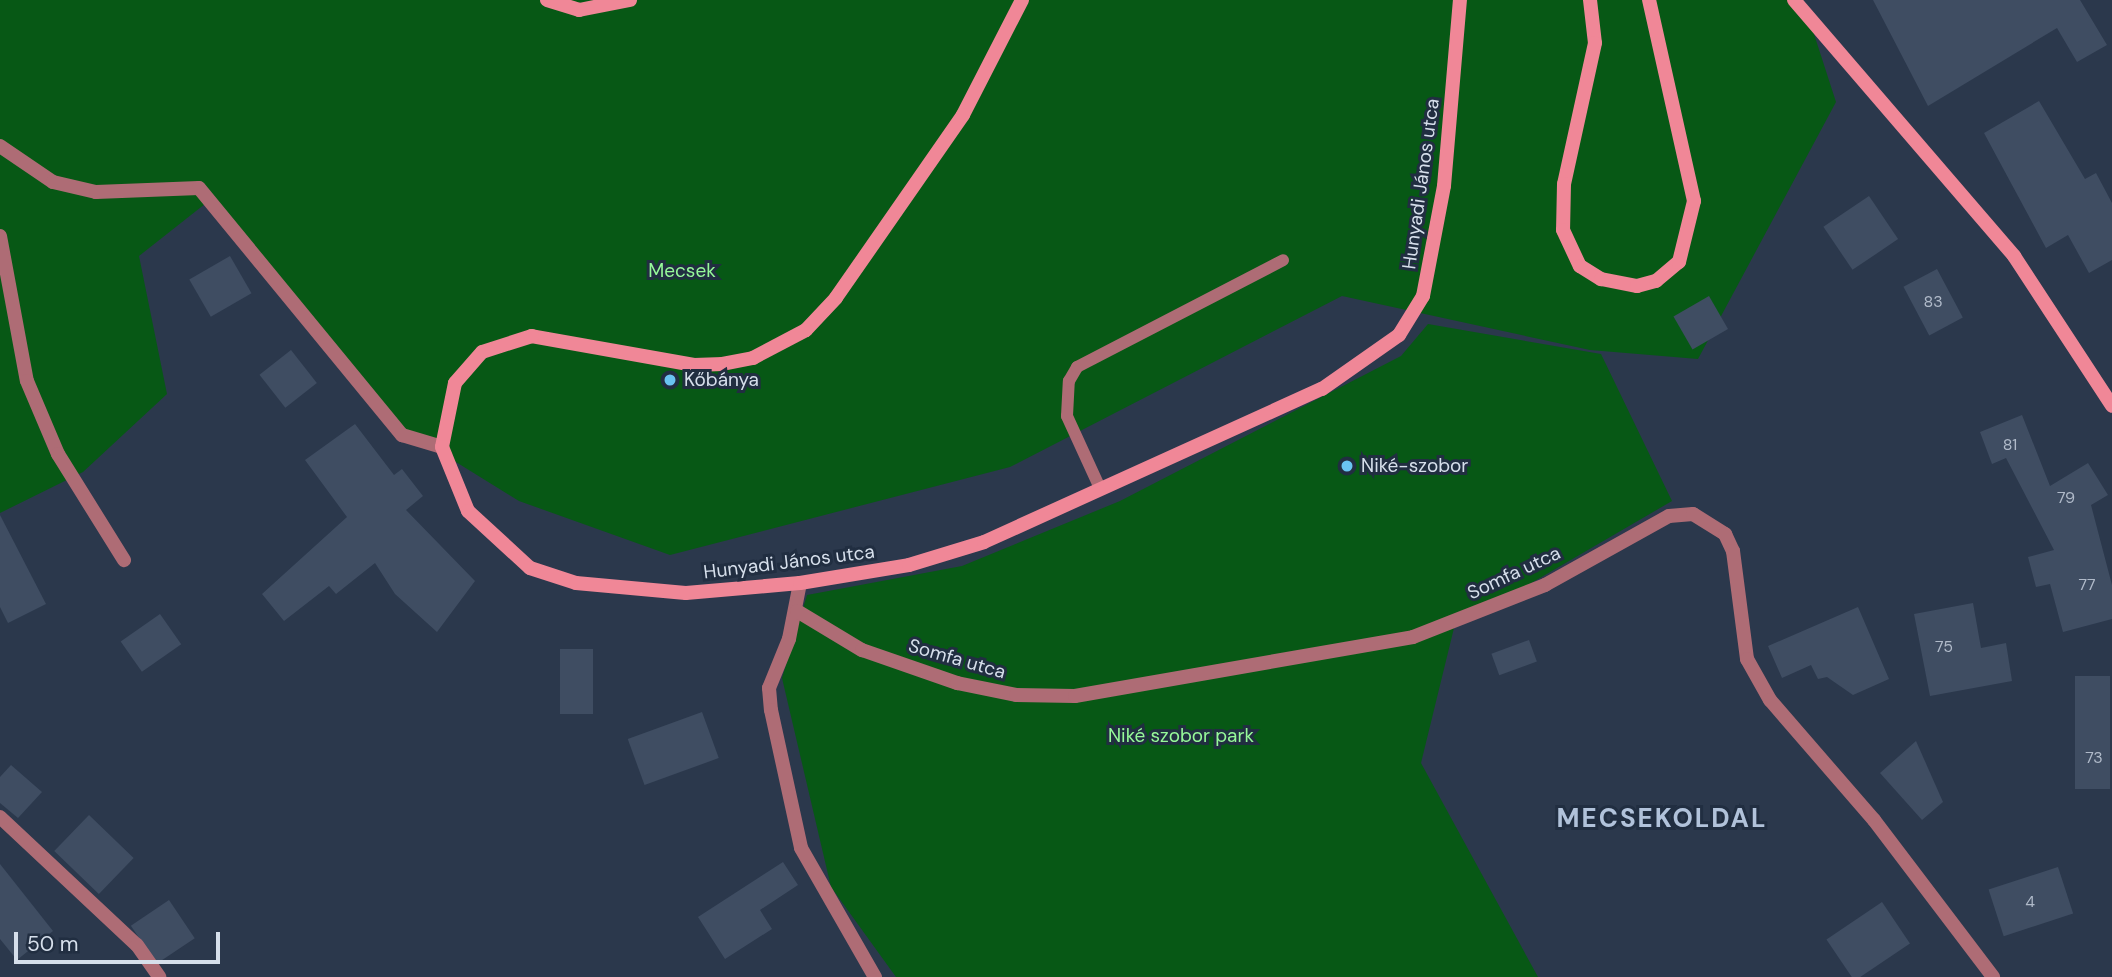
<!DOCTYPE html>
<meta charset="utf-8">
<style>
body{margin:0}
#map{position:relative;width:2112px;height:977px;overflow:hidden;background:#2b384c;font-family:"DM Sans",sans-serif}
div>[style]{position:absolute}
.green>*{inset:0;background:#075815}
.building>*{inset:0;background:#3f4d62;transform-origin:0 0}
.lane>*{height:12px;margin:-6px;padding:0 6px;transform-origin:6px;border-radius:6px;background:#ae6c75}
.street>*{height:14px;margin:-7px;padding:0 7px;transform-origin:7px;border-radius:7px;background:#ae6c75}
.secondary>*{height:14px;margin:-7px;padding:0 7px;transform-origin:7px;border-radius:7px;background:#f08797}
.dots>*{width:19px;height:19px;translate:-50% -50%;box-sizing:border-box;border:4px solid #212e41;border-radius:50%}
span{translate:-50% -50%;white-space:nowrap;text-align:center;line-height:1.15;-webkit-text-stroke:6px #212e41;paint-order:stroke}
.number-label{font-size:16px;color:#b0bac9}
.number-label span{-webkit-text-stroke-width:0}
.street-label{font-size:19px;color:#d6dfeb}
.park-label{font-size:19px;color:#96f999}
.poi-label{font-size:19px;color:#d6dfeb}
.left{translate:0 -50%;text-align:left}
.district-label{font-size:26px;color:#b1c2da;font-weight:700;letter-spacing:2px}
.scale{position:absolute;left:14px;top:932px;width:206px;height:32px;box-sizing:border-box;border:4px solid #d6dfeb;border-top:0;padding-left:9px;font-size:21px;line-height:24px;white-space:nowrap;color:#d6dfeb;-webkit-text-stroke:5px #212e41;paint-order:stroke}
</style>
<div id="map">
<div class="green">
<div style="clip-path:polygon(0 0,1803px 0,1836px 102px,1698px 359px,1590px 350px,1342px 296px,1010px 467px,670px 555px,519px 501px,393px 423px,210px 200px,139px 256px,167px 394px,83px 472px,0 513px)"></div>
<div style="clip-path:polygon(1428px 324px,1601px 354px,1672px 501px,1454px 628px,1421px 763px,1538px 977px,896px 977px,831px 887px,782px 678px,807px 595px,962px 566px,1120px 501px,1401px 356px)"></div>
</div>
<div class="building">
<div style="clip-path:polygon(1873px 0,2080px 0,2107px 45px,2077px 62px,2057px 28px,1928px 106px)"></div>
<div style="clip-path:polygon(2039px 101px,2085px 179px,2096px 173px,2112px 203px,2112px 260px,2089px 273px,2068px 235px,2046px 248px,1984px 133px)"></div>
<div style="left:1869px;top:196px;width:52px;height:55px;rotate:56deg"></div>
<div style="left:230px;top:256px;width:43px;height:47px;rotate:60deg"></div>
<div style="left:1937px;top:269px;width:55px;height:38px;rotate:62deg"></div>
<div style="left:1709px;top:296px;width:38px;height:41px;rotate:60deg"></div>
<div style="left:291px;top:350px;width:42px;height:40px;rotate:52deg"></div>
<div style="clip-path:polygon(2022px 415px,2050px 486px,2088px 463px,2108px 495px,2091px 505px,2112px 585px,2112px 619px,2063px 632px,2050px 584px,2036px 587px,2028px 557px,2054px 550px,2006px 458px,1992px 464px,1980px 432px)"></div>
<div style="clip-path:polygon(355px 424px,394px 475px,402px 469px,423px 496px,406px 510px,475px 581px,437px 632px,395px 594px,375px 563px,336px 594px,329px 586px,284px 621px,262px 594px,347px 517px,305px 460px)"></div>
<div style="clip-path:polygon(0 515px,46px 604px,8px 623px,0 607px)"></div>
<div style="clip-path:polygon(1973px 603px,1981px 648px,2006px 643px,2012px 681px,1930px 696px,1914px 614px)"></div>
<div style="clip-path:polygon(1858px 607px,1889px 679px,1853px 695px,1827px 677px,1818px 679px,1811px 665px,1782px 678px,1768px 646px)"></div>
<div style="left:160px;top:614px;width:37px;height:48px;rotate:55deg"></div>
<div style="left:1529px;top:640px;width:23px;height:40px;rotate:70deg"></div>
<div style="left:560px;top:649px;width:33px;height:65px"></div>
<div style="left:2075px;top:676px;width:35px;height:113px"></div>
<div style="left:702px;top:712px;width:49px;height:79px;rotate:70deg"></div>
<div style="clip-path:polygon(1916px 741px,1943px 802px,1922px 820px,1880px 773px)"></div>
<div style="clip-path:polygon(11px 765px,42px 792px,18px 818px,0 803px,0 777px)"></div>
<div style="left:89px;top:815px;width:62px;height:50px;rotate:44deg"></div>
<div style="clip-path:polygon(783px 862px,798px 885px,760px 910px,772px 929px,725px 959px,698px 917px)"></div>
<div style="clip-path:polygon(0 864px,53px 931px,17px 960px,0 939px)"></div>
<div style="left:2058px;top:867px;width:49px;height:73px;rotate:72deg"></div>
<div style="left:169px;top:900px;width:46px;height:46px;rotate:56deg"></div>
<div style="left:1882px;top:902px;width:50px;height:67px;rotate:56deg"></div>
</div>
<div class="lane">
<div style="left:1099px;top:486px;width:77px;rotate:-114.6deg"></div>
<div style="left:1067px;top:416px;width:35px;rotate:-87deg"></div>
<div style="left:1069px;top:381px;width:16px;rotate:-60deg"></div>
<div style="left:1077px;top:367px;width:232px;rotate:-27.4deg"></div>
</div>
<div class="street">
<div style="left:0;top:146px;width:64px;rotate:34.2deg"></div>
<div style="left:53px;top:182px;width:44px;rotate:13.1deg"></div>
<div style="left:96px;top:192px;width:103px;rotate:-2.2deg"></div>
<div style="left:199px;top:188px;width:320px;rotate:50.6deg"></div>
<div style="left:402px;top:435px;width:42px;rotate:16.7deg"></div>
<div style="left:0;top:236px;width:147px;rotate:79.5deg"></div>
<div style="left:27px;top:381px;width:79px;rotate:67deg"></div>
<div style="left:58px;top:454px;width:125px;rotate:58.1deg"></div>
<div style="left:800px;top:583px;width:57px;rotate:101.1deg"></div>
<div style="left:789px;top:639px;width:53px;rotate:112.2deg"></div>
<div style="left:769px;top:688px;width:22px;rotate:85deg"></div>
<div style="left:771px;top:710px;width:141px;rotate:77.7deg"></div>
<div style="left:801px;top:848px;width:149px;rotate:60.2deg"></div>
<div style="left:797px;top:611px;width:76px;rotate:31deg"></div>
<div style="left:862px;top:650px;width:101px;rotate:19.2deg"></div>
<div style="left:957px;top:683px;width:60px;rotate:11.5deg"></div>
<div style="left:1016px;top:695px;width:59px;rotate:1deg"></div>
<div style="left:1075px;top:696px;width:343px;rotate:-9.9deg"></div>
<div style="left:1413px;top:637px;width:142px;rotate:-21.5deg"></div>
<div style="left:1545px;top:585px;width:142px;rotate:-29.1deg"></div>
<div style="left:1669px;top:516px;width:24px;rotate:-5deg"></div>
<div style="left:1693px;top:514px;width:38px;rotate:32deg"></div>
<div style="left:1725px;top:534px;width:19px;rotate:65deg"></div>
<div style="left:1733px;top:551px;width:109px;rotate:82.6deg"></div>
<div style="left:1747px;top:659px;width:47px;rotate:60.7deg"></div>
<div style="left:1770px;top:700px;width:159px;rotate:49.1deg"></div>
<div style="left:1874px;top:820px;width:197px;rotate:52.8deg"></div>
<div style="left:0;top:817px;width:187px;rotate:43.1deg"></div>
<div style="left:137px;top:945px;width:39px;rotate:55deg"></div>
</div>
<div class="secondary">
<div style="left:547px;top:0;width:34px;rotate:17deg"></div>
<div style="left:579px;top:10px;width:52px;rotate:-11.1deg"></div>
<div style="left:1022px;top:0;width:129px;rotate:117.2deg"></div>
<div style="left:963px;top:115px;width:223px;rotate:124.8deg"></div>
<div style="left:836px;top:298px;width:44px;rotate:133.2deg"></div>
<div style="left:806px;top:330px;width:60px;rotate:152.2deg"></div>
<div style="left:753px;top:358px;width:31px;rotate:169deg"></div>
<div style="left:723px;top:364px;width:29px;rotate:178deg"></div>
<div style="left:694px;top:365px;width:165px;rotate:-169.9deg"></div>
<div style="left:532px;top:336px;width:52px;rotate:162.3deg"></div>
<div style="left:482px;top:352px;width:41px;rotate:131.1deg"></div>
<div style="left:455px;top:383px;width:65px;rotate:101.5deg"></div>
<div style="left:442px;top:447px;width:69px;rotate:67.9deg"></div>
<div style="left:468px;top:511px;width:84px;rotate:42.6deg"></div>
<div style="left:530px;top:568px;width:48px;rotate:18.1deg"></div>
<div style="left:576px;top:583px;width:110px;rotate:5.2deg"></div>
<div style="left:686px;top:593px;width:114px;rotate:-5deg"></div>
<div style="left:800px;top:583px;width:110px;rotate:-9.4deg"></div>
<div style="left:909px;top:565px;width:78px;rotate:-17deg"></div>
<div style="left:984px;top:542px;width:371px;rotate:-24.4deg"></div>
<div style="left:1322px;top:389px;width:94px;rotate:-35deg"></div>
<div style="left:1399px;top:335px;width:46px;rotate:-58.4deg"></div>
<div style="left:1423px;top:296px;width:112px;rotate:-79.2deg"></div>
<div style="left:1444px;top:186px;width:187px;rotate:-85.1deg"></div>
<div style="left:1590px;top:0;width:43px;rotate:83.4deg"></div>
<div style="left:1595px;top:43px;width:144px;rotate:102.4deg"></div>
<div style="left:1564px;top:184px;width:46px;rotate:91.2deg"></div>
<div style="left:1563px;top:230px;width:40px;rotate:65deg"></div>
<div style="left:1580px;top:266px;width:25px;rotate:32deg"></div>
<div style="left:1601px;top:279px;width:37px;rotate:11deg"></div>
<div style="left:1637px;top:286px;width:20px;rotate:-15deg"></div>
<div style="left:1656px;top:281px;width:30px;rotate:-40deg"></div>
<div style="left:1679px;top:262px;width:63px;rotate:-76.2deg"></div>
<div style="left:1694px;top:201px;width:206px;rotate:-102.6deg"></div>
<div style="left:1794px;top:0;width:338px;rotate:49.3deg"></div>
<div style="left:2014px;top:256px;width:179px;rotate:56.8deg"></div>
</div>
<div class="dots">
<div style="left:670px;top:380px;background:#69c4f1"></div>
<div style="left:1347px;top:466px;background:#69c4f1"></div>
</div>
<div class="number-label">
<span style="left:1933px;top:302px">83</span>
<span style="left:2010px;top:445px">81</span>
<span style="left:2066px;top:498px">79</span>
<span style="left:2087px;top:585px">77</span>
<span style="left:1944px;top:647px">75</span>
<span style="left:2094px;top:758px">73</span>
<span style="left:2030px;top:902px">4</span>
</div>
<div class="street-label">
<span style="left:1421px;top:184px;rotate:-82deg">Hunyadi János utca</span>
<span style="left:789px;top:562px;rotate:-7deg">Hunyadi János utca</span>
<span style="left:1514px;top:573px;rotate:-25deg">Somfa utca</span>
<span style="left:957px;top:659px;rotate:16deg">Somfa utca</span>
</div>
<div class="park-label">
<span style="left:682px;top:271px">Mecsek</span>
<span style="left:1181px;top:736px">Niké szobor park</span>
</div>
<div class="poi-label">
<span class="left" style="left:684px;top:380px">Kőbánya</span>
<span class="left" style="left:1361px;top:466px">Niké-szobor</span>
</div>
<div class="district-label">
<span style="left:1662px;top:819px">MECSEKOLDAL</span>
</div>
<div class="scale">50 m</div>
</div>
